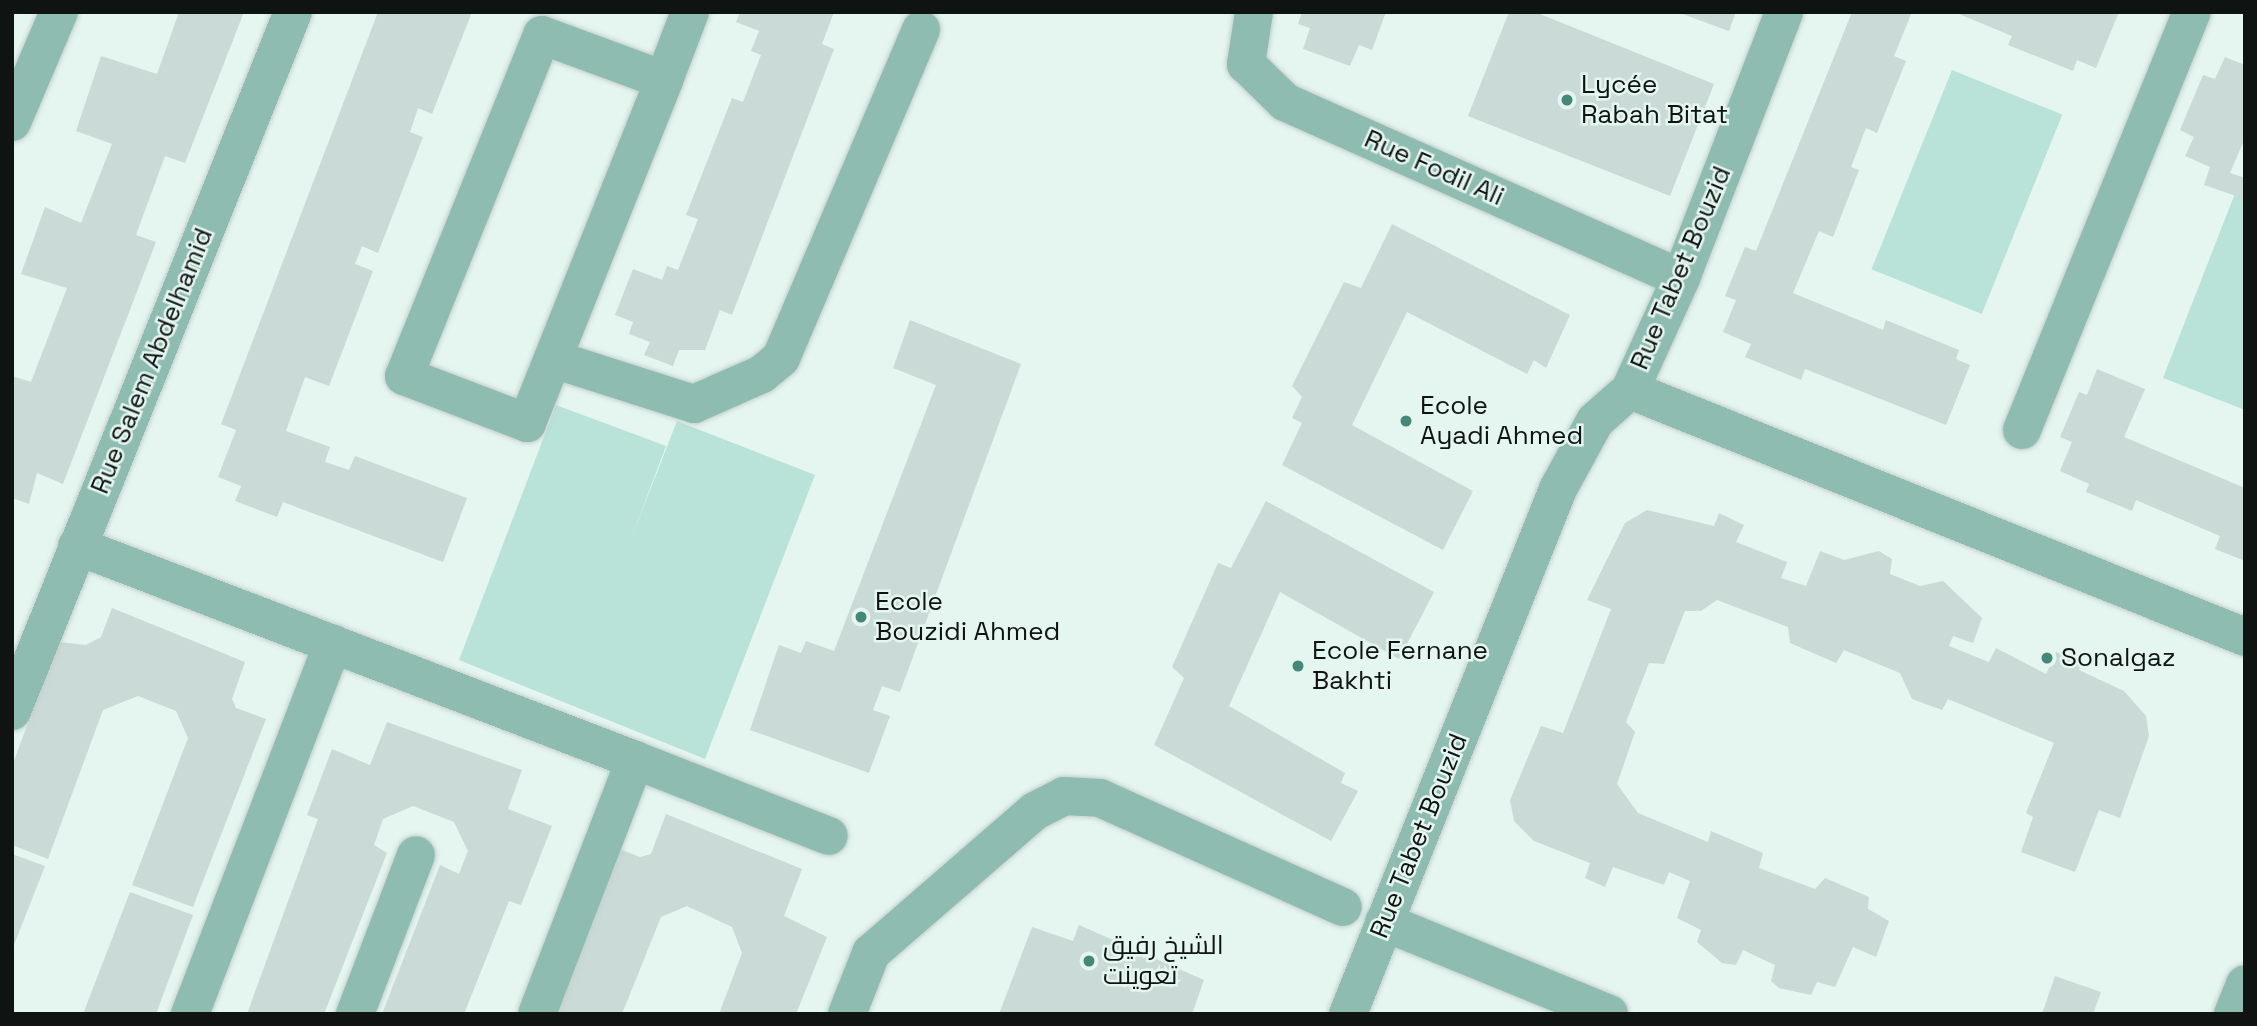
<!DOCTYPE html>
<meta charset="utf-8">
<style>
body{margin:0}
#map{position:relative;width:2257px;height:1026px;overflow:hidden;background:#e5f5f0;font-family:"Space Grotesk",Cairo,sans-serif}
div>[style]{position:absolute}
.green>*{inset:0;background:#b9e3d8;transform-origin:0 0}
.building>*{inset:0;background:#cadad6}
.roads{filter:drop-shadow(0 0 2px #c3d1cd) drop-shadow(0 0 2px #c3d1cd)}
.minor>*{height:38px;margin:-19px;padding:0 19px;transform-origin:19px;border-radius:19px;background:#8fbcb1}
.dots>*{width:19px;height:19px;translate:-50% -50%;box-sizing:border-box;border:4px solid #e5f5f0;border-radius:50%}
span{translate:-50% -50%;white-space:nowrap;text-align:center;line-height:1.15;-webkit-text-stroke:5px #e5f5f0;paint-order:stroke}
.poi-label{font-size:26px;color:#0f1413}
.left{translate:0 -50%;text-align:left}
.street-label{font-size:26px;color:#0f1413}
.frame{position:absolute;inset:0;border:14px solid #0f1413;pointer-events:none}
</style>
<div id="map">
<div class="green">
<div style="left:1952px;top:70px;width:119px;height:215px;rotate:22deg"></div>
<div style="clip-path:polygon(2241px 178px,2245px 179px,2245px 410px,2163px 378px)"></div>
<div style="clip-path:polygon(556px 405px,666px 446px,631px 539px,677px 421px,815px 475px,705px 759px,459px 660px)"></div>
</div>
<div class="building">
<div style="clip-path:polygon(179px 12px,244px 12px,185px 163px,165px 156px,136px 235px,156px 242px,63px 484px,37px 473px,29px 504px,12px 498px,12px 376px,31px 382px,67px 288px,21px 274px,45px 207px,81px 223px,112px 144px,76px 131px,101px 56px,157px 74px)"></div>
<div style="clip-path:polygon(378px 12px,472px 12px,432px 114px,418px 108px,410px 132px,423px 137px,378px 253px,362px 246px,355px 264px,373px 271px,329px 386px,305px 377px,286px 431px,330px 447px,325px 462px,349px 470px,355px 456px,467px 498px,443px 562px,283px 502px,277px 517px,235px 501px,241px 486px,218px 477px,236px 430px,221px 424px)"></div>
<div style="clip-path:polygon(740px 12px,834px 12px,822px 44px,834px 49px,732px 315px,720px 310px,705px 350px,679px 350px,673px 366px,644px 355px,650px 342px,629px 334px,633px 322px,615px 315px,633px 269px,662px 280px,667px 266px,678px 270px,698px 219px,686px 215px,732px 98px,743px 102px,761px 55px,751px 51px,759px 31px,736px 22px)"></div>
<div style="clip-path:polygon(1302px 12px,1386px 12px,1372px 50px,1359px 45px,1350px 66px,1303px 49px,1310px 28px,1298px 24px)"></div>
<div style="clip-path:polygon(1509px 12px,1535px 12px,1714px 84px,1670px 196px,1468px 116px)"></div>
<div style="clip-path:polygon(1677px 12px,1736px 12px,1729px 31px)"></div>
<div style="clip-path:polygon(1852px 12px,1912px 12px,1894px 56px,1906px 61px,1877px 133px,1866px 128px,1851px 167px,1859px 170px,1833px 237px,1819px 231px,1793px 293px,1883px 330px,1886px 320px,1959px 350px,1956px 359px,1970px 365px,1946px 425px,1805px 369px,1801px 380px,1745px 357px,1751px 344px,1723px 332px,1736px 300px,1725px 296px,1745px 247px,1756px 251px)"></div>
<div style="clip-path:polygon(1954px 12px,2119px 12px,2096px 68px,2077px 60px,2073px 71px,2008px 45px,2012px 36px)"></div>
<div style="clip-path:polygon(2225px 57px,2245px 65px,2245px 138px,2230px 173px,2245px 178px,2245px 199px,2204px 185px,2210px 167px,2185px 156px,2194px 137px,2180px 130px,2203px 75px,2215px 79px)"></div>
<div style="clip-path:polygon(1392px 224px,1570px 315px,1546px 368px,1534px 360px,1527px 374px,1407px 312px,1352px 425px,1473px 491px,1443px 550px,1282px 465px,1302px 423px,1292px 418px,1302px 397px,1292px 386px,1344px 282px,1361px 288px)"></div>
<div style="clip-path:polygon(910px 320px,1021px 364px,900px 692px,882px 686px,873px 710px,890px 716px,869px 773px,750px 730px,779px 645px,801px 653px,806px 641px,834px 651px,936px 385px,893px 368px)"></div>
<div style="clip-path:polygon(2097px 369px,2145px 389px,2124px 437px,2245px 488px,2245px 561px,2215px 549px,2220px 536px,2136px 500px,2132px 511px,2086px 492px,2089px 484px,2060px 471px,2072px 442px,2060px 437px,2079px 392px,2087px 395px)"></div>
<div style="clip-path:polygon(1266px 501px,1434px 592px,1399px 659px,1280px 592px,1229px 706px,1345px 773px,1341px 783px,1358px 791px,1331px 841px,1154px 745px,1184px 678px,1172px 667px,1218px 563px,1231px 568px)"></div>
<div style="clip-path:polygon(1647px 510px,1714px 526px,1719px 513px,1744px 525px,1736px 542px,1787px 562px,1781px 578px,1806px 586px,1820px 551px,1844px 560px,1879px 551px,1892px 559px,1890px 574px,1920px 586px,1943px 581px,1982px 618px,1973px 643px,1953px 636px,1949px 646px,1989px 662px,1996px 648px,2046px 674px,2056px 652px,2082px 662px,2079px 670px,2124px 691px,2146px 716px,2149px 736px,2120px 818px,2099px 810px,2075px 872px,2021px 852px,2033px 817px,2026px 813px,2054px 743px,1948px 699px,1942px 710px,1912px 699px,1900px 673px,1844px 650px,1836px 663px,1790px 643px,1788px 627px,1717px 600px,1701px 611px,1685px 611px,1664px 664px,1649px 663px,1626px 722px,1635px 732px,1617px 784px,1638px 813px,1708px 842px,1711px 831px,1763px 853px,1759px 868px,1815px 889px,1825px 878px,1869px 897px,1868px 909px,1889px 921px,1876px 957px,1853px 947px,1835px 987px,1817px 982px,1811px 995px,1779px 988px,1771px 981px,1775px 965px,1743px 950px,1736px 965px,1722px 963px,1697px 942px,1701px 930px,1677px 918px,1690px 881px,1669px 872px,1664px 885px,1613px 867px,1605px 887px,1585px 878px,1590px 863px,1534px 841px,1514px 821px,1510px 800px,1541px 726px,1563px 733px,1611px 609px,1587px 600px,1625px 523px)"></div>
<div style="clip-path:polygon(112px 608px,245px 662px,232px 699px,236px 708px,266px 719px,193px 907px,132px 885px,188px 738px,176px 711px,138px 696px,103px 710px,48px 859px,12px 845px,12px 766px,58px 642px,86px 645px,101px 637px)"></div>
<div style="clip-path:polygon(387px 722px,522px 770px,508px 809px,552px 826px,521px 905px,509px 901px,464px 1014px,382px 1014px,440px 865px,459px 874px,468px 851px,454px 822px,413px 806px,383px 819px,374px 845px,387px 853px,324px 1014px,247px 1014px,318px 819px,307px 815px,332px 749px,370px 765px)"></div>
<div style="clip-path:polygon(666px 814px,802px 869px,784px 916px,827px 937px,796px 1014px,719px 1014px,742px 953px,732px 927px,687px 906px,661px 917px,622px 1014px,544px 1014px,610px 845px,640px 857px,651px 854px)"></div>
<div style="clip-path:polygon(12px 854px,45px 866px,12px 950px)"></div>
<div style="clip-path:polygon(130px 892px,193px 915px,156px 1014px,83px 1014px)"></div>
<div style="clip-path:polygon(1079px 925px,1204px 980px,1192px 1014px,999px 1014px,1032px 927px,1073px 941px)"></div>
<div style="clip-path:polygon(2055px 976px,2101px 992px,2093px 1014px,2042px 1014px)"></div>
</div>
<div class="roads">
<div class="minor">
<div style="left:1254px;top:12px;width:53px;rotate:98.7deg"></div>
<div style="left:1246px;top:64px;width:54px;rotate:44.3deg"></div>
<div style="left:1285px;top:102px;width:433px;rotate:24deg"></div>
<div style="left:664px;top:80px;width:130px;rotate:-159.8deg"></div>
<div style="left:542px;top:35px;width:368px;rotate:112deg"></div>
<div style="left:404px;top:376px;width:132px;rotate:20.9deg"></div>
<div style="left:527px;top:423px;width:369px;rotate:-68.2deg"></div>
<div style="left:664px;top:80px;width:73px;rotate:-69.1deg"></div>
<div style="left:12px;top:122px;width:120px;rotate:-66.9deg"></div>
<div style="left:553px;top:359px;width:148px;rotate:17.7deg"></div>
<div style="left:694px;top:404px;width:74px;rotate:-23.8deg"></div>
<div style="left:762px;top:374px;width:25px;rotate:-40deg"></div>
<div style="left:781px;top:358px;width:357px;rotate:-66.9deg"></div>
<div style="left:1630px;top:390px;width:663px;rotate:21.88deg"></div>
<div style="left:2022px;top:430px;width:451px;rotate:-67.9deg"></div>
<div style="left:77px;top:546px;width:598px;rotate:20.98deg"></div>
<div style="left:635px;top:760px;width:272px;rotate:111.1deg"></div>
<div style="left:12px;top:711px;width:753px;rotate:-68.1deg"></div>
<div style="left:635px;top:760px;width:208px;rotate:21.4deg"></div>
<div style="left:1384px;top:922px;width:243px;rotate:22.2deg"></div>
<div style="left:190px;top:1014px;width:397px;rotate:-68.9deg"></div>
<div style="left:355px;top:1014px;width:170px;rotate:-69deg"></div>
<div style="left:847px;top:1014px;width:66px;rotate:-68.5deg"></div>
<div style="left:871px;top:953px;width:217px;rotate:-40.9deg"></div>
<div style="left:1035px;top:811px;width:33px;rotate:-27deg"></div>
<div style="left:1064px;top:796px;width:36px;rotate:3deg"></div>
<div style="left:1100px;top:798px;width:266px;rotate:24.2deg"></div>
<div style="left:1348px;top:1014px;width:565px;rotate:-68.2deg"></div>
<div style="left:1558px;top:489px;width:77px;rotate:-61.4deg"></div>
<div style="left:1595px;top:421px;width:47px;rotate:-41.5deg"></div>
<div style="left:1630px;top:390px;width:123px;rotate:-65.5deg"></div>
<div style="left:1681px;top:278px;width:285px;rotate:-68.8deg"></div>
<div style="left:2233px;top:1014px;width:32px;rotate:-68deg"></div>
</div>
</div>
<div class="dots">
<div style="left:1567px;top:100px;background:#458778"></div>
<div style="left:1406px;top:421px;background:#458778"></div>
<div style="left:861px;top:617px;background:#458778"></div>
<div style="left:2047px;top:658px;background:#458778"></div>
<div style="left:1298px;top:666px;background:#458778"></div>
<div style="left:1089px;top:961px;background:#458778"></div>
</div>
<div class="poi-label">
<span class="left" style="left:1581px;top:100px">Lycée<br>Rabah Bitat</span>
<span class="left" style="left:1420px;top:421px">Ecole<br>Ayadi Ahmed</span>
<span class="left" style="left:875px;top:617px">Ecole<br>Bouzidi Ahmed</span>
<span class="left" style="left:1312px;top:666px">Ecole Fernane<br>Bakhti</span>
<span class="left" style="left:2061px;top:658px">Sonalgaz</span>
<span class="left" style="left:1103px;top:961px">الشيخ رفيق<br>تعوينت</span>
</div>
<div class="street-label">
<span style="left:1434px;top:168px;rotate:24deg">Rue Fodil Ali</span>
<span style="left:1681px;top:268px;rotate:-67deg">Rue Tabet Bouzid</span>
<span style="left:152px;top:361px;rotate:-68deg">Rue Salem Abdelhamid</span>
<span style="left:1419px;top:836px;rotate:-68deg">Rue Tabet Bouzid</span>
</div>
<div class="frame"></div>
</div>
